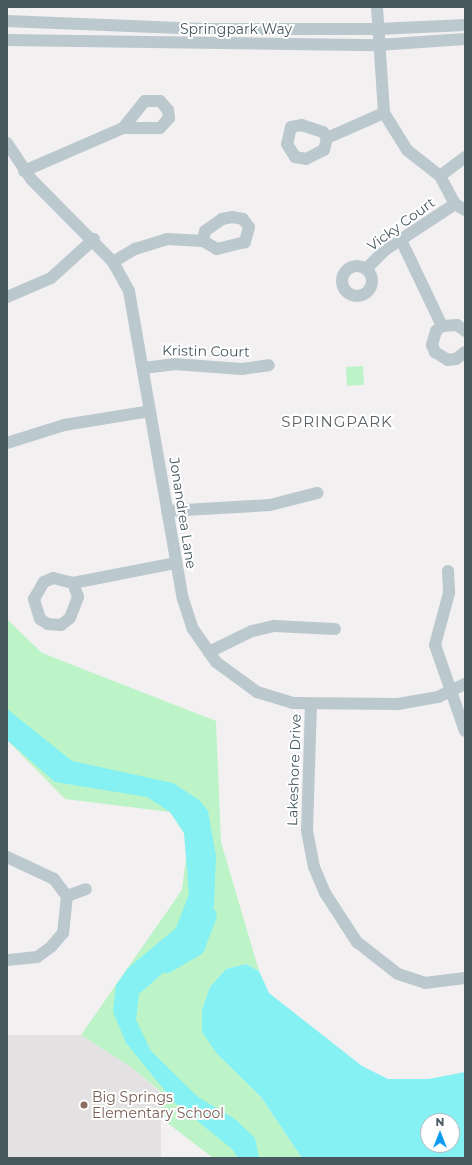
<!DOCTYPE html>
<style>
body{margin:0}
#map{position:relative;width:472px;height:1165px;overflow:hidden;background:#f3f0f1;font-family:Montserrat,sans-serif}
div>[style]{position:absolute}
.education>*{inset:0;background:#e4e1e3}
.green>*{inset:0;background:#bcf3c7;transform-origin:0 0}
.water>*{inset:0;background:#86f1f3}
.river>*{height:19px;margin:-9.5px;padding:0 9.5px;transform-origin:9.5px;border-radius:9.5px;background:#86f1f3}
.minor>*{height:12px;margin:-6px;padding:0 6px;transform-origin:6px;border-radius:6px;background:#bbc8ce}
.minor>.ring{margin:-6px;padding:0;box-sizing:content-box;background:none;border:12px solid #bbc8ce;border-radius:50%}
.dots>*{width:11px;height:11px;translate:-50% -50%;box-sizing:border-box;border:2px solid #fff;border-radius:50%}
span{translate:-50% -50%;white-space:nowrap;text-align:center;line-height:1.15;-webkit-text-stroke:4px #fff;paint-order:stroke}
.street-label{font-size:14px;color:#47585f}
.education-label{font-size:14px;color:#785e54}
.left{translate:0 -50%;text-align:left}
.neighbourhood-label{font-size:15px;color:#5c6266;letter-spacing:1px}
.frame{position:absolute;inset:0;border:8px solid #47585f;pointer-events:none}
.north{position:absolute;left:420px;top:1113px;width:40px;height:40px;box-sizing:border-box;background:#fff;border:1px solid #b5bcbf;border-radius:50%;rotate:0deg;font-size:11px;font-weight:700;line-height:16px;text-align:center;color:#47585f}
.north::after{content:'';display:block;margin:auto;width:14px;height:18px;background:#0b9cf2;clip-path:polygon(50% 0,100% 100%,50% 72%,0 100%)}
</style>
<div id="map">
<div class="education">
<div style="clip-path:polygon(7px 1035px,81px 1035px,131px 1067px,161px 1093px,161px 1158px,7px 1158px)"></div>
</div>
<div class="green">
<div style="left:363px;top:366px;width:19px;height:17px;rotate:87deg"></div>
<div style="clip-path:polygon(7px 619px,42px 653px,216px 721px,221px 842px,259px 971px,246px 964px,226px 969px,210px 987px,202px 1010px,217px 1054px,261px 1097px,302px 1158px,213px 1158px,161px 1118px,161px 1092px,131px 1067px,81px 1035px,182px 890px,187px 850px,184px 833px,170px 812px,65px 799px,7px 740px)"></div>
</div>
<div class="water">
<div style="clip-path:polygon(7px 709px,72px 761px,173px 783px,199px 800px,208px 811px,216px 856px,214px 906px,204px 931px,180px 958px,139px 994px,136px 1020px,151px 1051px,198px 1097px,235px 1119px,255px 1138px,259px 1158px,238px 1158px,232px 1149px,175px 1103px,126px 1043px,113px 1012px,116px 985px,128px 968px,176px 928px,189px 894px,184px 833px,170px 812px,147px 797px,55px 782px,7px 740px)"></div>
<div style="clip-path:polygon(evenodd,246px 964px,259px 971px,269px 993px,362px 1066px,388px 1079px,429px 1079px,465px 1072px,465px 1158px,302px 1158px,261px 1097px,217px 1054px,202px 1032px,202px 1010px,210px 987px,226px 969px,246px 964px,428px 1121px,452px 1121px,452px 1145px,428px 1145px,428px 1121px)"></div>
</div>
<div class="river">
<div style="left:166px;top:963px;width:34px;rotate:-30deg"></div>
<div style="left:195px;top:946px;width:33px;rotate:-69deg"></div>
</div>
<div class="minor">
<div style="left:377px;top:7px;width:106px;rotate:86.2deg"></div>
<div style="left:384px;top:113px;width:44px;rotate:58.1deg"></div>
<div style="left:407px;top:150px;width:42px;rotate:38.2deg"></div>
<div style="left:440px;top:176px;width:32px;rotate:62deg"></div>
<div style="left:455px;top:204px;width:12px;rotate:31deg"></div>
<div style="left:7px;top:21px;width:203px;rotate:2.3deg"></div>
<div style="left:210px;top:29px;width:168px"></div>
<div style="left:378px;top:29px;width:87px;rotate:-2.6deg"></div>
<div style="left:7px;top:40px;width:371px;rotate:0.8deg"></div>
<div style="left:378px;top:45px;width:87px;rotate:-3.9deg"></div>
<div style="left:327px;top:138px;width:7px;rotate:-124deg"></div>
<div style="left:323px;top:132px;width:22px;rotate:-162deg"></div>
<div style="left:302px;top:125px;width:11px;rotate:170deg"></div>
<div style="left:291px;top:127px;width:17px;rotate:103deg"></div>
<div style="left:287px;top:144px;width:15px;rotate:58deg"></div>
<div style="left:295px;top:157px;width:11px;rotate:10deg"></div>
<div style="left:306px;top:159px;width:20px;rotate:-27deg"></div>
<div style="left:324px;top:150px;width:12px;rotate:-76deg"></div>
<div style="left:327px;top:138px;width:62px;rotate:-23.7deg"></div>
<div style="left:7px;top:143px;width:43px;rotate:56.3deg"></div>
<div style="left:31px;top:179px;width:117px;rotate:45.3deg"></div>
<div style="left:113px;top:262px;width:33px;rotate:61deg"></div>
<div style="left:129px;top:291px;width:313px;rotate:80.1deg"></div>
<div style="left:183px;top:599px;width:32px;rotate:72deg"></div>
<div style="left:193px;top:629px;width:40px;rotate:55.1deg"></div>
<div style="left:216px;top:662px;width:51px;rotate:36.2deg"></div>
<div style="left:257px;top:692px;width:37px;rotate:17deg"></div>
<div style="left:292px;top:703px;width:106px;rotate:0.5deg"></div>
<div style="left:398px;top:704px;width:41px;rotate:-9.9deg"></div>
<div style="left:438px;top:697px;width:30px;rotate:-26deg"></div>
<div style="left:24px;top:171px;width:108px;rotate:-23.5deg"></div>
<div style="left:123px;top:128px;width:35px;rotate:-51deg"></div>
<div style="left:145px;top:101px;width:15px"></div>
<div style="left:160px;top:101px;width:12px;rotate:48deg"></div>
<div style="left:168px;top:110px;width:8px;rotate:83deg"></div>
<div style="left:169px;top:118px;width:13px;rotate:132deg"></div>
<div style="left:160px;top:128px;width:37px;rotate:180deg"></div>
<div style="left:440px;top:176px;width:31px;rotate:-37deg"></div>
<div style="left:232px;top:217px;width:11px;rotate:10deg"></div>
<div style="left:243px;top:219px;width:10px;rotate:53deg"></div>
<div style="left:249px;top:227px;width:16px;rotate:105deg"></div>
<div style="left:245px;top:242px;width:29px;rotate:166deg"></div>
<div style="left:217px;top:249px;width:16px;rotate:-150deg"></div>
<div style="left:203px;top:241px;width:10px;rotate:-79deg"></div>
<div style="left:205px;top:231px;width:21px;rotate:-35deg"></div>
<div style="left:222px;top:219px;width:10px;rotate:-11deg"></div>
<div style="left:401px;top:240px;width:95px;rotate:64.5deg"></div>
<div style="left:113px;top:262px;width:26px;rotate:-31deg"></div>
<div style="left:135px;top:249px;width:34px;rotate:-17deg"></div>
<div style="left:167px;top:239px;width:36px;rotate:3deg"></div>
<div class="ring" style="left:342px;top:266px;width:18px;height:18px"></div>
<div style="left:366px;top:269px;width:27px;rotate:-45deg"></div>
<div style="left:385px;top:250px;width:84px;rotate:-33.3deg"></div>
<div style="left:7px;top:297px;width:48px;rotate:-23.4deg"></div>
<div style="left:51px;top:278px;width:58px;rotate:-42.2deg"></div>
<div style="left:465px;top:331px;width:10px;rotate:-143deg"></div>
<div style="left:457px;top:325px;width:15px;rotate:176deg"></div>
<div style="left:442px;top:326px;width:8px;rotate:140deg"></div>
<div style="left:436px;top:331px;width:15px;rotate:106deg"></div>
<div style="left:432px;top:345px;width:8px;rotate:67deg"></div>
<div style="left:435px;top:352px;width:15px;rotate:32deg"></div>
<div style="left:448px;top:360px;width:8px;rotate:-7deg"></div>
<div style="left:456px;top:359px;width:11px;rotate:-38deg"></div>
<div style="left:143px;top:368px;width:31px;rotate:-7deg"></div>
<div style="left:174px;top:364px;width:68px;rotate:4.2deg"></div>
<div style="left:242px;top:369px;width:27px;rotate:-8deg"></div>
<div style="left:7px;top:443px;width:60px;rotate:-17.5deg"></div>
<div style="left:64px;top:425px;width:87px;rotate:-9.2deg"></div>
<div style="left:167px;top:511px;width:103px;rotate:-3.3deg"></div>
<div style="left:270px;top:505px;width:49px;rotate:-14.3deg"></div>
<div style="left:448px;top:571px;width:22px;rotate:87deg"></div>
<div style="left:449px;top:593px;width:54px;rotate:105.1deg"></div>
<div style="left:435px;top:645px;width:91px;rotate:70.8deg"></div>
<div style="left:73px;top:583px;width:15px;rotate:70deg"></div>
<div style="left:78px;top:597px;width:22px;rotate:111deg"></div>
<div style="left:70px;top:618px;width:11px;rotate:142deg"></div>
<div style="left:61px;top:625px;width:13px;rotate:-176deg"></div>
<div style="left:48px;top:624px;width:9px;rotate:-148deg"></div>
<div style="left:40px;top:619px;width:21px;rotate:-107deg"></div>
<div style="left:34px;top:599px;width:20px;rotate:-60deg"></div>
<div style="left:44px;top:582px;width:10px;rotate:-24deg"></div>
<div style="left:53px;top:578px;width:21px;rotate:14deg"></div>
<div style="left:73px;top:583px;width:105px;rotate:-11deg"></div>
<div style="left:209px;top:652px;width:48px;rotate:-26deg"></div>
<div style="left:252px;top:631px;width:23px;rotate:-13deg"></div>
<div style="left:274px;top:626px;width:61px;rotate:2.8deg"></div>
<div style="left:311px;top:704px;width:127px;rotate:91.8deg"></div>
<div style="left:307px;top:831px;width:37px;rotate:79deg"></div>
<div style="left:314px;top:867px;width:28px;rotate:67deg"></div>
<div style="left:325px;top:893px;width:59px;rotate:56.9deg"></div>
<div style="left:357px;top:942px;width:52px;rotate:38deg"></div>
<div style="left:398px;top:974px;width:28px;rotate:18deg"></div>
<div style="left:425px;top:983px;width:40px;rotate:-7.1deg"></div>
<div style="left:7px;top:857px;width:52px;rotate:25.1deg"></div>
<div style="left:54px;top:879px;width:21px;rotate:53deg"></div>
<div style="left:67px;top:896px;width:37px;rotate:96deg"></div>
<div style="left:63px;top:933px;width:18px;rotate:131deg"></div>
<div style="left:51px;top:947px;width:17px;rotate:144deg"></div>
<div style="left:37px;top:957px;width:30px;rotate:174deg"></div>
<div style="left:67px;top:896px;width:20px;rotate:-20deg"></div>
</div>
<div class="dots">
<div style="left:84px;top:1105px;background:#8d6e63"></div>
</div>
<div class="street-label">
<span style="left:236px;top:29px">Springpark Way</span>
<span style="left:401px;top:224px;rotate:-36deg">Vicky Court</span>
<span style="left:206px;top:351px;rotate:1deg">Kristin Court</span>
<span style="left:183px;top:513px;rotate:81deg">Jonandrea Lane</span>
<span style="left:294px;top:770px;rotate:-88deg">Lakeshore Drive</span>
</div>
<div class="education-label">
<span class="left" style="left:92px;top:1105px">Big Springs<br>Elementary School</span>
</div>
<div class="neighbourhood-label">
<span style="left:337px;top:422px">SPRINGPARK</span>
</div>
<div class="frame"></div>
<div class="north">N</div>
</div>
